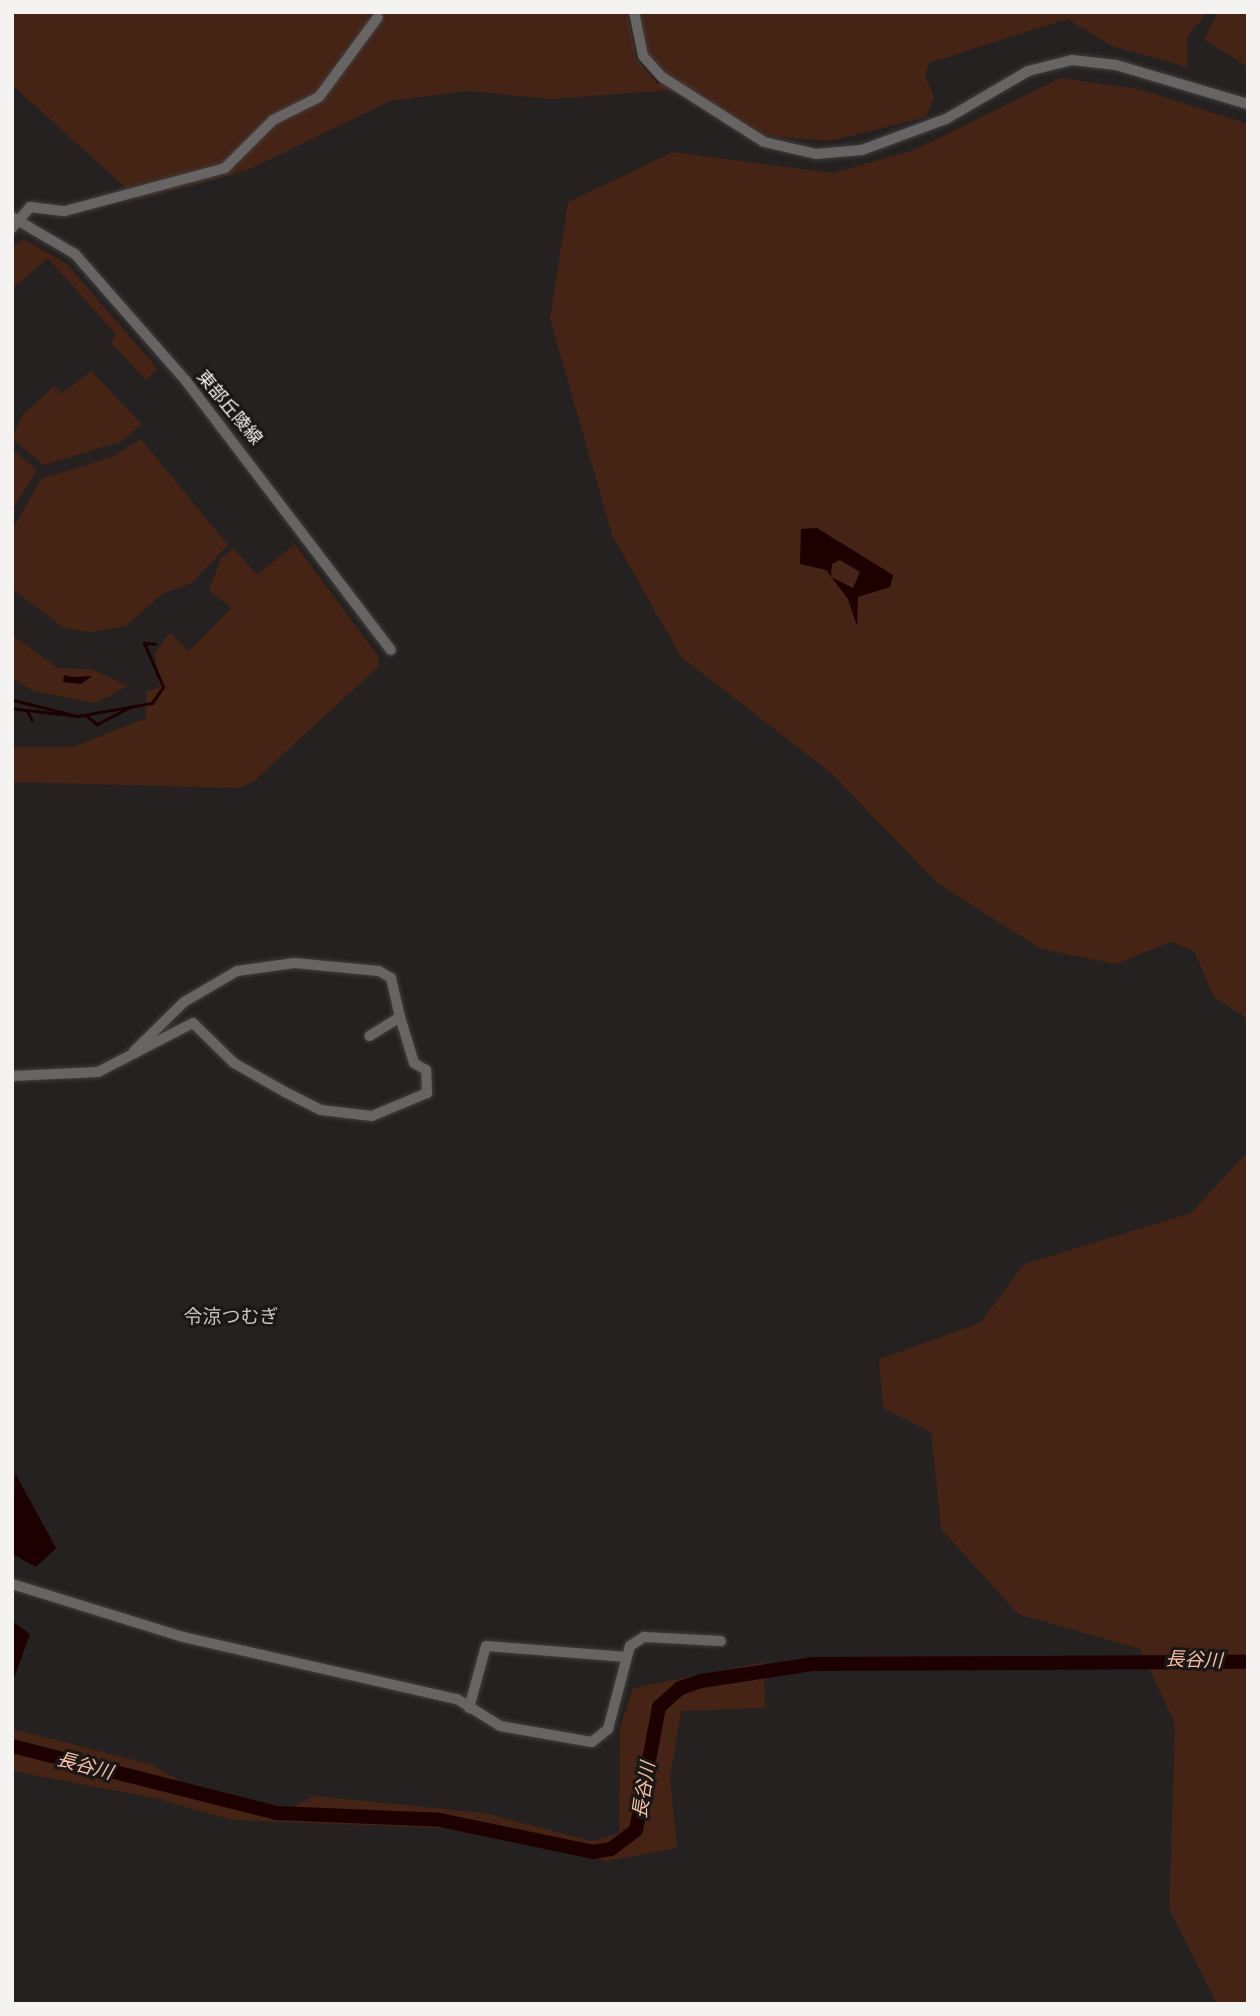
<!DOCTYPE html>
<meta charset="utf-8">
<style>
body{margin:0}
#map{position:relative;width:1260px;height:2016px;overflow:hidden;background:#242120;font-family:"Golos Text","Noto Sans JP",sans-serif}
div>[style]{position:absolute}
.green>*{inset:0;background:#452315}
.water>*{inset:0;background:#1d0000}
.stream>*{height:2.5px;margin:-1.25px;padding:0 1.25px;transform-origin:1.25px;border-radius:1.25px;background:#1d0000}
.river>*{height:14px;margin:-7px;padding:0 7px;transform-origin:7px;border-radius:7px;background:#1d0000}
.roads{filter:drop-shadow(0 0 2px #403e3d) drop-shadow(0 0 2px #403e3d)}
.minor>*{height:10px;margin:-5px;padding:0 5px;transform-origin:5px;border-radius:5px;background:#676463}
span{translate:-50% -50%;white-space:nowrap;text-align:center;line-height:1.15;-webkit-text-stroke:6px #1a1817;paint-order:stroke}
.street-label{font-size:18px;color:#f4f3f2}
.neighbourhood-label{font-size:19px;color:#c8c5c3}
.water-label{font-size:19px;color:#fbbea5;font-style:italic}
.frame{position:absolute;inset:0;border:14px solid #f4f3f2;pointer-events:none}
</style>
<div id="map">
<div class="green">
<div style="clip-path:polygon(12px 12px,1207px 12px,1187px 38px,1187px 67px,1112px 46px,1067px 19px,929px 63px,925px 76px,934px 97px,926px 117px,831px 141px,761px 136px,672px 90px,551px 99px,467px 91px,390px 101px,246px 171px,138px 199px,12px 85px)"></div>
<div style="clip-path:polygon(1217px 12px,1248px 14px,1248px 67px,1204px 40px)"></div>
<div style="clip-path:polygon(1061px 78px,1139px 89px,1248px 124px,1248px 1019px,1214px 997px,1194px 951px,1171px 942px,1116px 964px,1041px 949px,937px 883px,831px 773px,681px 657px,612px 535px,550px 319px,568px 202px,673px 152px,833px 173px,914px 150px)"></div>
<div style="clip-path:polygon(24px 239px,67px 264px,158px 369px,146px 380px,110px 342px,116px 335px,48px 258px,12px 289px,12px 248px)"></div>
<div style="clip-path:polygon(91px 371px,142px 424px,121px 442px,44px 465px,12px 439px,22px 415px,54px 386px,61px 394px)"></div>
<div style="clip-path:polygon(141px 439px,228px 545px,192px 583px,162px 594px,126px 626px,90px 632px,64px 628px,12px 589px,12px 530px,41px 479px,112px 457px)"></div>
<div style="clip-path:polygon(12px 449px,37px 470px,12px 511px)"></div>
<div style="clip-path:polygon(295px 544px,379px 657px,378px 667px,254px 781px,240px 788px,12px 782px,12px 747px,73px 747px,146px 718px,146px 691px,160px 688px,155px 653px,170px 633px,189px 651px,231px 608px,209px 590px,221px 558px,234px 549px,257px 575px)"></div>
<div style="clip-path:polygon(12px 635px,58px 668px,94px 670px,128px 686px,95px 703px,33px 691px,12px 678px)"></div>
<div style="clip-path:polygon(1248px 1151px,1248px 2004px,1217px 2004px,1169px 1909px,1175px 1724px,1140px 1649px,1018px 1614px,941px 1529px,931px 1432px,883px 1408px,879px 1359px,980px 1323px,1024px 1264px,1191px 1213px)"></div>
<div style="clip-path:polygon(764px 1662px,765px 1708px,681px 1711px,670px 1778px,677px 1848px,607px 1861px,467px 1829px,232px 1820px,154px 1798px,12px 1771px,12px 1729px,151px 1764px,179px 1781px,245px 1799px,291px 1808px,315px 1796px,484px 1813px,592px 1841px,619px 1833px,620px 1727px,633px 1688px)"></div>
</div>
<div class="water">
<div style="clip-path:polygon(evenodd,817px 528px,893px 575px,890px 587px,858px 597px,857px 626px,848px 599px,826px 570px,800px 564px,801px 529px,817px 528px,840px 560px,860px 572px,853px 588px,831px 577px,832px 564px,840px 560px)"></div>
<div style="clip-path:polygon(64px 675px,73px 677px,92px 676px,81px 684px,63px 682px)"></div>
<div style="clip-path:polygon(15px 1473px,56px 1548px,36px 1567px,12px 1554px)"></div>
<div style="clip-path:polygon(12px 1621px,30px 1634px,12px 1684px)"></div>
</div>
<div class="stream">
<div style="left:629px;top:12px;width:47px;rotate:78.9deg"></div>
<div style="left:638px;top:58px;width:31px;rotate:50deg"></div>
<div style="left:13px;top:700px;width:67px;rotate:13.8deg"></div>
<div style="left:78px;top:716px;width:75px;rotate:-10deg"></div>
<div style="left:152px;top:703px;width:19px;rotate:-55deg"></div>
<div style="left:163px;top:687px;width:48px;rotate:-113.4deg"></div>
<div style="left:144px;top:643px;width:11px;rotate:5deg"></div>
<div style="left:12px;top:708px;width:15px;rotate:8deg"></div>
<div style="left:27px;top:710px;width:11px;rotate:63deg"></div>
<div style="left:27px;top:710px;width:51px;rotate:6.7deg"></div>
<div style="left:87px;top:716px;width:13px;rotate:39deg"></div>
<div style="left:97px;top:724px;width:38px;rotate:-27deg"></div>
</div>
<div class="river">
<div style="left:12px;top:1746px;width:272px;rotate:14.2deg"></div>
<div style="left:276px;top:1813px;width:164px;rotate:2.4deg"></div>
<div style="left:440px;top:1820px;width:156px;rotate:11.8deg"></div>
<div style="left:593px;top:1852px;width:18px;rotate:-9deg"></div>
<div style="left:611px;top:1849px;width:31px;rotate:-37deg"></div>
<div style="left:636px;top:1830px;width:125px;rotate:-79.4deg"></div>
<div style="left:659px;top:1707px;width:28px;rotate:-42deg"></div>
<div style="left:680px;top:1688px;width:22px;rotate:-18deg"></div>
<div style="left:701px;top:1681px;width:114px;rotate:-8.6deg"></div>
<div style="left:814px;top:1664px;width:434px;rotate:-0.3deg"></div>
</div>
<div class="roads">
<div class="minor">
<div style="left:634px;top:12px;width:45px;rotate:78.4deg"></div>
<div style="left:643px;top:56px;width:28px;rotate:48deg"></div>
<div style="left:662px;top:77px;width:121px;rotate:32.5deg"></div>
<div style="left:764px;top:142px;width:53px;rotate:13deg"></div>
<div style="left:816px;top:154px;width:46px;rotate:-5deg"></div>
<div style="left:862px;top:150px;width:90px;rotate:-20.3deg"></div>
<div style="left:946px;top:119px;width:95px;rotate:-30.3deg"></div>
<div style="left:1028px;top:71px;width:45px;rotate:-14deg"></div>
<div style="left:1072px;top:60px;width:44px;rotate:6.5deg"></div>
<div style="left:1116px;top:65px;width:138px;rotate:16.5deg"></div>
<div style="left:12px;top:217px;width:73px;rotate:30.4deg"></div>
<div style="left:75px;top:254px;width:169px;rotate:48.8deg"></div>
<div style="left:186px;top:381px;width:338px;rotate:52.7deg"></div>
<div style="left:12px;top:228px;width:28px;rotate:-49deg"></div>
<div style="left:30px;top:207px;width:35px;rotate:7deg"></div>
<div style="left:65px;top:211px;width:166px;rotate:-15deg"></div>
<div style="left:225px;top:168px;width:68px;rotate:-45deg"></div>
<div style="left:273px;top:120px;width:51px;rotate:-26.6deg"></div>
<div style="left:319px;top:97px;width:99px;rotate:-53.6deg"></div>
<div style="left:134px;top:1051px;width:70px;rotate:-44.4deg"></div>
<div style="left:184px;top:1002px;width:61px;rotate:-30.3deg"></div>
<div style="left:237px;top:971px;width:58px;rotate:-8deg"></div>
<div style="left:294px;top:963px;width:85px;rotate:5.4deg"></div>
<div style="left:379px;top:971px;width:14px;rotate:30deg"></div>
<div style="left:391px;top:978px;width:40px;rotate:77deg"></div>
<div style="left:400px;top:1017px;width:36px;rotate:148deg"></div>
<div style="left:12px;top:1076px;width:86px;rotate:-2.7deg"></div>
<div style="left:98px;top:1072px;width:107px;rotate:-27.3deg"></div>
<div style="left:193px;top:1023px;width:57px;rotate:44.3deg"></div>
<div style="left:234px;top:1063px;width:59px;rotate:29.6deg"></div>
<div style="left:285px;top:1092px;width:40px;rotate:26.6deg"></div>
<div style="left:321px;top:1110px;width:51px;rotate:6.7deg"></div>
<div style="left:372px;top:1116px;width:60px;rotate:-22.7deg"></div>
<div style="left:427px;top:1093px;width:23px;rotate:-92deg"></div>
<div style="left:426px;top:1070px;width:14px;rotate:-150deg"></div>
<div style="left:414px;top:1063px;width:48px;rotate:-106.9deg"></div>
<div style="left:12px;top:1584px;width:179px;rotate:17.2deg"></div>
<div style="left:183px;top:1637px;width:281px;rotate:12.8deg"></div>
<div style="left:457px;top:1699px;width:51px;rotate:32.1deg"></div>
<div style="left:500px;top:1726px;width:93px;rotate:9.9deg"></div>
<div style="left:592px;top:1742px;width:21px;rotate:-39deg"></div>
<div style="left:608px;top:1729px;width:86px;rotate:-75.2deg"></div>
<div style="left:630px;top:1646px;width:17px;rotate:-33deg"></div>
<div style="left:644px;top:1637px;width:77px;rotate:3deg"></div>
<div style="left:469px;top:1708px;width:64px;rotate:-74.7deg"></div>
<div style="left:486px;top:1646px;width:141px;rotate:4.5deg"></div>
</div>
</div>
<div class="street-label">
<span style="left:230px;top:407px;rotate:50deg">東部丘陵線</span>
</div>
<div class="neighbourhood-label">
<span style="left:231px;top:1316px">令涼つむぎ</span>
</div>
<div class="water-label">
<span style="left:1194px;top:1659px;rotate:2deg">長谷川</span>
<span style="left:85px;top:1765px;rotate:15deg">長谷川</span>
<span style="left:643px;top:1790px;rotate:-81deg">長谷川</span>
</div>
<div class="frame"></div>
</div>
